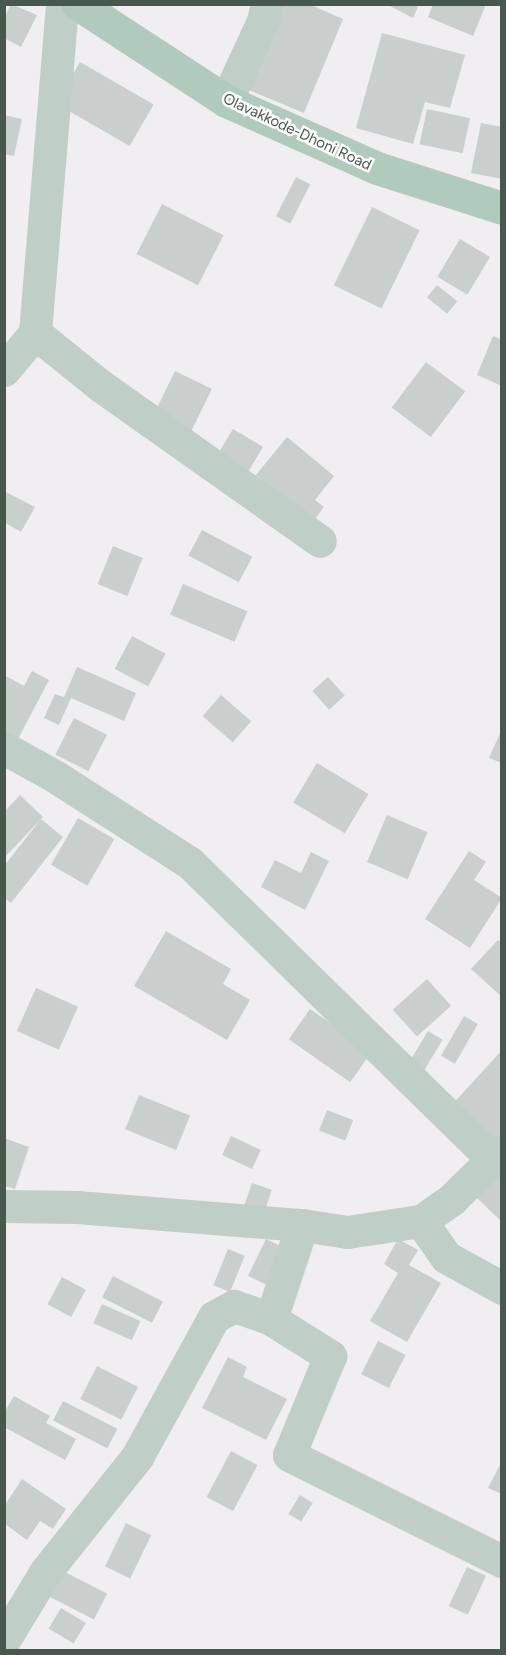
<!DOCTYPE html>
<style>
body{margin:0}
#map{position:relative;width:506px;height:1655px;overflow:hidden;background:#f0eef0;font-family:Figtree,sans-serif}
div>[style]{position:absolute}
.building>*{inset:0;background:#c8cfcc;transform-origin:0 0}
.minor>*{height:33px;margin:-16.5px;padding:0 16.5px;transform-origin:16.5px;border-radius:16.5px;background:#bfcec6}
.major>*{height:33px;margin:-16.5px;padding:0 16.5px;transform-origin:16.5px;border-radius:16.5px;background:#b0cabb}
span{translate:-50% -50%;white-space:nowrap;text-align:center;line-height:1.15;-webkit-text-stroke:5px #fff;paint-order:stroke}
.street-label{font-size:15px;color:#47594f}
.frame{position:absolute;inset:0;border:6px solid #47594f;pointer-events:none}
</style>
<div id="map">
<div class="building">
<div style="clip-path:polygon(11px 4px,37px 15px,21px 47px,4px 38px,4px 18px)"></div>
<div style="clip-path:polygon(273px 4px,309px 4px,343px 19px,304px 113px,239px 86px)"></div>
<div style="clip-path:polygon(386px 4px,419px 4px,413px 18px)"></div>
<div style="clip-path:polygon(433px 4px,486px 4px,473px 36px,428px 17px)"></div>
<div style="clip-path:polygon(382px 33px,465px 55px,450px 108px,425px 102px,413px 144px,356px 128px)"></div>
<div style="left:80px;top:62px;width:85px;height:48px;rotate:30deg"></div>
<div style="left:427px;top:109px;width:44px;height:36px;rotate:12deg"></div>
<div style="clip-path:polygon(4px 115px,22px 119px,14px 156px,4px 154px)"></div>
<div style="clip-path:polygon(481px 123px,502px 127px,502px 179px,471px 173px)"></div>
<div style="left:296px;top:177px;width:16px;height:44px;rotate:27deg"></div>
<div style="left:162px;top:204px;width:69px;height:56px;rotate:27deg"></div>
<div style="left:372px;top:207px;width:53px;height:87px;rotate:26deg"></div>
<div style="left:460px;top:239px;width:35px;height:44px;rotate:31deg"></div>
<div style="left:437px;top:285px;width:26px;height:16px;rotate:39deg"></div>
<div style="clip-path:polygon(493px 336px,502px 340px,502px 386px,477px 375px)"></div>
<div style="left:426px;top:362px;width:49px;height:57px;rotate:37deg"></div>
<div style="left:175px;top:371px;width:41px;height:49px;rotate:26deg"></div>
<div style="left:233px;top:429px;width:35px;height:29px;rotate:31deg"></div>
<div style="clip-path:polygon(287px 437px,334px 476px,315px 500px,324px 507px,309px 527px,278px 493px,256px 475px)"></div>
<div style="clip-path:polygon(4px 491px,35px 507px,21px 532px,4px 522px)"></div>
<div style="left:202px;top:530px;width:57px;height:29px;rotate:28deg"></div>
<div style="left:113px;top:546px;width:32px;height:41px;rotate:22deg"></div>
<div style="left:183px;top:584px;width:70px;height:33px;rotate:23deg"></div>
<div style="left:132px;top:636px;width:38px;height:37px;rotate:28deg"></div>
<div style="clip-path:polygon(77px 667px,136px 693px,124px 721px,71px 698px,59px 725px,44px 718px,55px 694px,64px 697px)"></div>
<div style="clip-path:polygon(32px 671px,49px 680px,18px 739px,4px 732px,4px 675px,24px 686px)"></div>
<div style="left:328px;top:677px;width:25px;height:21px;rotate:48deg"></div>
<div style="left:221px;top:695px;width:40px;height:28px;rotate:41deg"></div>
<div style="left:74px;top:718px;width:37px;height:41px;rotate:27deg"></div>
<div style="clip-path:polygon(502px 729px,502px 763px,489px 758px)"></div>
<div style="left:317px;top:763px;width:60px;height:46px;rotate:31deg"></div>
<div style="clip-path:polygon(20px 795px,43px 817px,4px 858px,4px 812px)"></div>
<div style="left:387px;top:815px;width:44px;height:51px;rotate:23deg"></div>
<div style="left:78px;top:818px;width:42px;height:54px;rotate:30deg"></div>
<div style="clip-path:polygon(41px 819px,63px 837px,11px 903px,4px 898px,4px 866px)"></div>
<div style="clip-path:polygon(469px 851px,486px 862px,474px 880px,502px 898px,470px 948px,425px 919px)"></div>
<div style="clip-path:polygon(311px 852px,329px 861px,305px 910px,261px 887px,275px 860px,301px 873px)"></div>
<div style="clip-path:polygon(166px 931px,231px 969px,223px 984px,250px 1000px,227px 1040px,134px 986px)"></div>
<div style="clip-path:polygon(498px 940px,502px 943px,502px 997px,471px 969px)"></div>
<div style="left:427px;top:979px;width:36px;height:46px;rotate:48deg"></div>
<div style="left:36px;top:988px;width:46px;height:47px;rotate:24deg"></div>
<div style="left:310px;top:1009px;width:75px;height:37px;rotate:35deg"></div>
<div style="left:464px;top:1016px;width:16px;height:46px;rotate:30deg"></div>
<div style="left:428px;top:1031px;width:17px;height:47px;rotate:31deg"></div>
<div style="clip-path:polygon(502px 1050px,502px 1135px,492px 1145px,450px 1107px)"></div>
<div style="left:139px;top:1095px;width:55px;height:37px;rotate:22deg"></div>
<div style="left:327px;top:1110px;width:28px;height:22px;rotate:21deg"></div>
<div style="left:231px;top:1136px;width:33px;height:21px;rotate:25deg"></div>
<div style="clip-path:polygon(4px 1138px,29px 1147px,15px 1189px,4px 1186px)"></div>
<div style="clip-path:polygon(502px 1173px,502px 1222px,477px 1198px)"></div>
<div style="left:252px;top:1183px;width:21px;height:31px;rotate:19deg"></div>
<div style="left:266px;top:1239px;width:25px;height:41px;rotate:26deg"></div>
<div style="clip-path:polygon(398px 1239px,418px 1250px,409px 1265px,441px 1283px,407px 1342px,370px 1321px,398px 1273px,384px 1264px)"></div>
<div style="left:228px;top:1249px;width:18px;height:39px;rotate:22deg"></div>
<div style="left:113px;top:1276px;width:56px;height:24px;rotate:27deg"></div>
<div style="left:62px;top:1277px;width:27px;height:31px;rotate:28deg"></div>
<div style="left:102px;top:1304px;width:42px;height:21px;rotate:24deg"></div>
<div style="left:378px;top:1341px;width:31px;height:37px;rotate:27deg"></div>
<div style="clip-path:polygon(228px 1357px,247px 1367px,243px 1377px,287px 1399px,266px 1440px,202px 1408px)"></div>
<div style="left:97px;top:1366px;width:46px;height:37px;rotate:27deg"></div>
<div style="clip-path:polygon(14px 1396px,50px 1416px,46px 1423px,76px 1439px,65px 1460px,4px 1427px,4px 1413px)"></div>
<div style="left:63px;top:1401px;width:61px;height:22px;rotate:27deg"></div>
<div style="left:231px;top:1451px;width:30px;height:52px;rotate:28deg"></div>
<div style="clip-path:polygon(502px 1461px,502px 1494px,488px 1488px)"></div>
<div style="clip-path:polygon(22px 1479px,66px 1509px,53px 1529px,40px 1521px,27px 1540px,5px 1524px,5px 1505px)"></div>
<div style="left:300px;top:1495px;width:15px;height:22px;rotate:32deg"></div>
<div style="left:126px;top:1523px;width:28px;height:48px;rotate:26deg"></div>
<div style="left:51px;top:1565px;width:63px;height:29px;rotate:27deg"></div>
<div style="left:467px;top:1567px;width:21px;height:43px;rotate:25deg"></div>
<div style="left:61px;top:1608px;width:29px;height:24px;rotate:31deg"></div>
</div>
<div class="minor">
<div style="left:226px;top:101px;width:88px;rotate:-65.2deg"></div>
<div style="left:263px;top:21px;width:17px;rotate:-77deg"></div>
<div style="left:35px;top:333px;width:85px;rotate:38.8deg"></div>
<div style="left:101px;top:386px;width:268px;rotate:35.3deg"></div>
<div style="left:4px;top:370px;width:48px;rotate:-50deg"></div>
<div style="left:35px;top:333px;width:330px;rotate:-85.3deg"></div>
<div style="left:4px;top:748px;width:60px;rotate:29.1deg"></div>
<div style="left:56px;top:777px;width:159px;rotate:32.7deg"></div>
<div style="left:190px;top:863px;width:421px;rotate:44.4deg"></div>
<div style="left:4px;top:1206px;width:73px;rotate:0.8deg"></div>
<div style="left:77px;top:1207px;width:226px;rotate:4.6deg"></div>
<div style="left:302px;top:1225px;width:46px;rotate:8.8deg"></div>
<div style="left:347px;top:1232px;width:75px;rotate:-8.5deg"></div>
<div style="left:421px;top:1221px;width:37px;rotate:-35deg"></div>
<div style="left:451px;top:1200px;width:71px;rotate:-44.4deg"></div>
<div style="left:421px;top:1221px;width:44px;rotate:55.2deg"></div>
<div style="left:446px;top:1257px;width:64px;rotate:29deg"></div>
<div style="left:271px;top:1319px;width:70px;rotate:32.1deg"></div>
<div style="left:330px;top:1356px;width:107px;rotate:112.5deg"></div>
<div style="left:289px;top:1455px;width:238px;rotate:26.5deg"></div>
<div style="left:4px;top:1640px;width:81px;rotate:-58.7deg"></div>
<div style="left:46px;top:1571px;width:146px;rotate:-51.4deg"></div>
<div style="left:137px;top:1457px;width:160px;rotate:-61.2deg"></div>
<div style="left:214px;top:1317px;width:23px;rotate:-29deg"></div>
<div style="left:234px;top:1306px;width:39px;rotate:19deg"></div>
<div style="left:271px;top:1319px;width:99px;rotate:-71.7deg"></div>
</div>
<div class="major">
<div style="left:78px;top:4px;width:177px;rotate:33.2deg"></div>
<div style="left:226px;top:101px;width:165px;rotate:23.9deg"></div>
<div style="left:377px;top:168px;width:131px;rotate:17.7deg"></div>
</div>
<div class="street-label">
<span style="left:297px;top:132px;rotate:25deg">Olavakkode-Dhoni Road</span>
</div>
<div class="frame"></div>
</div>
